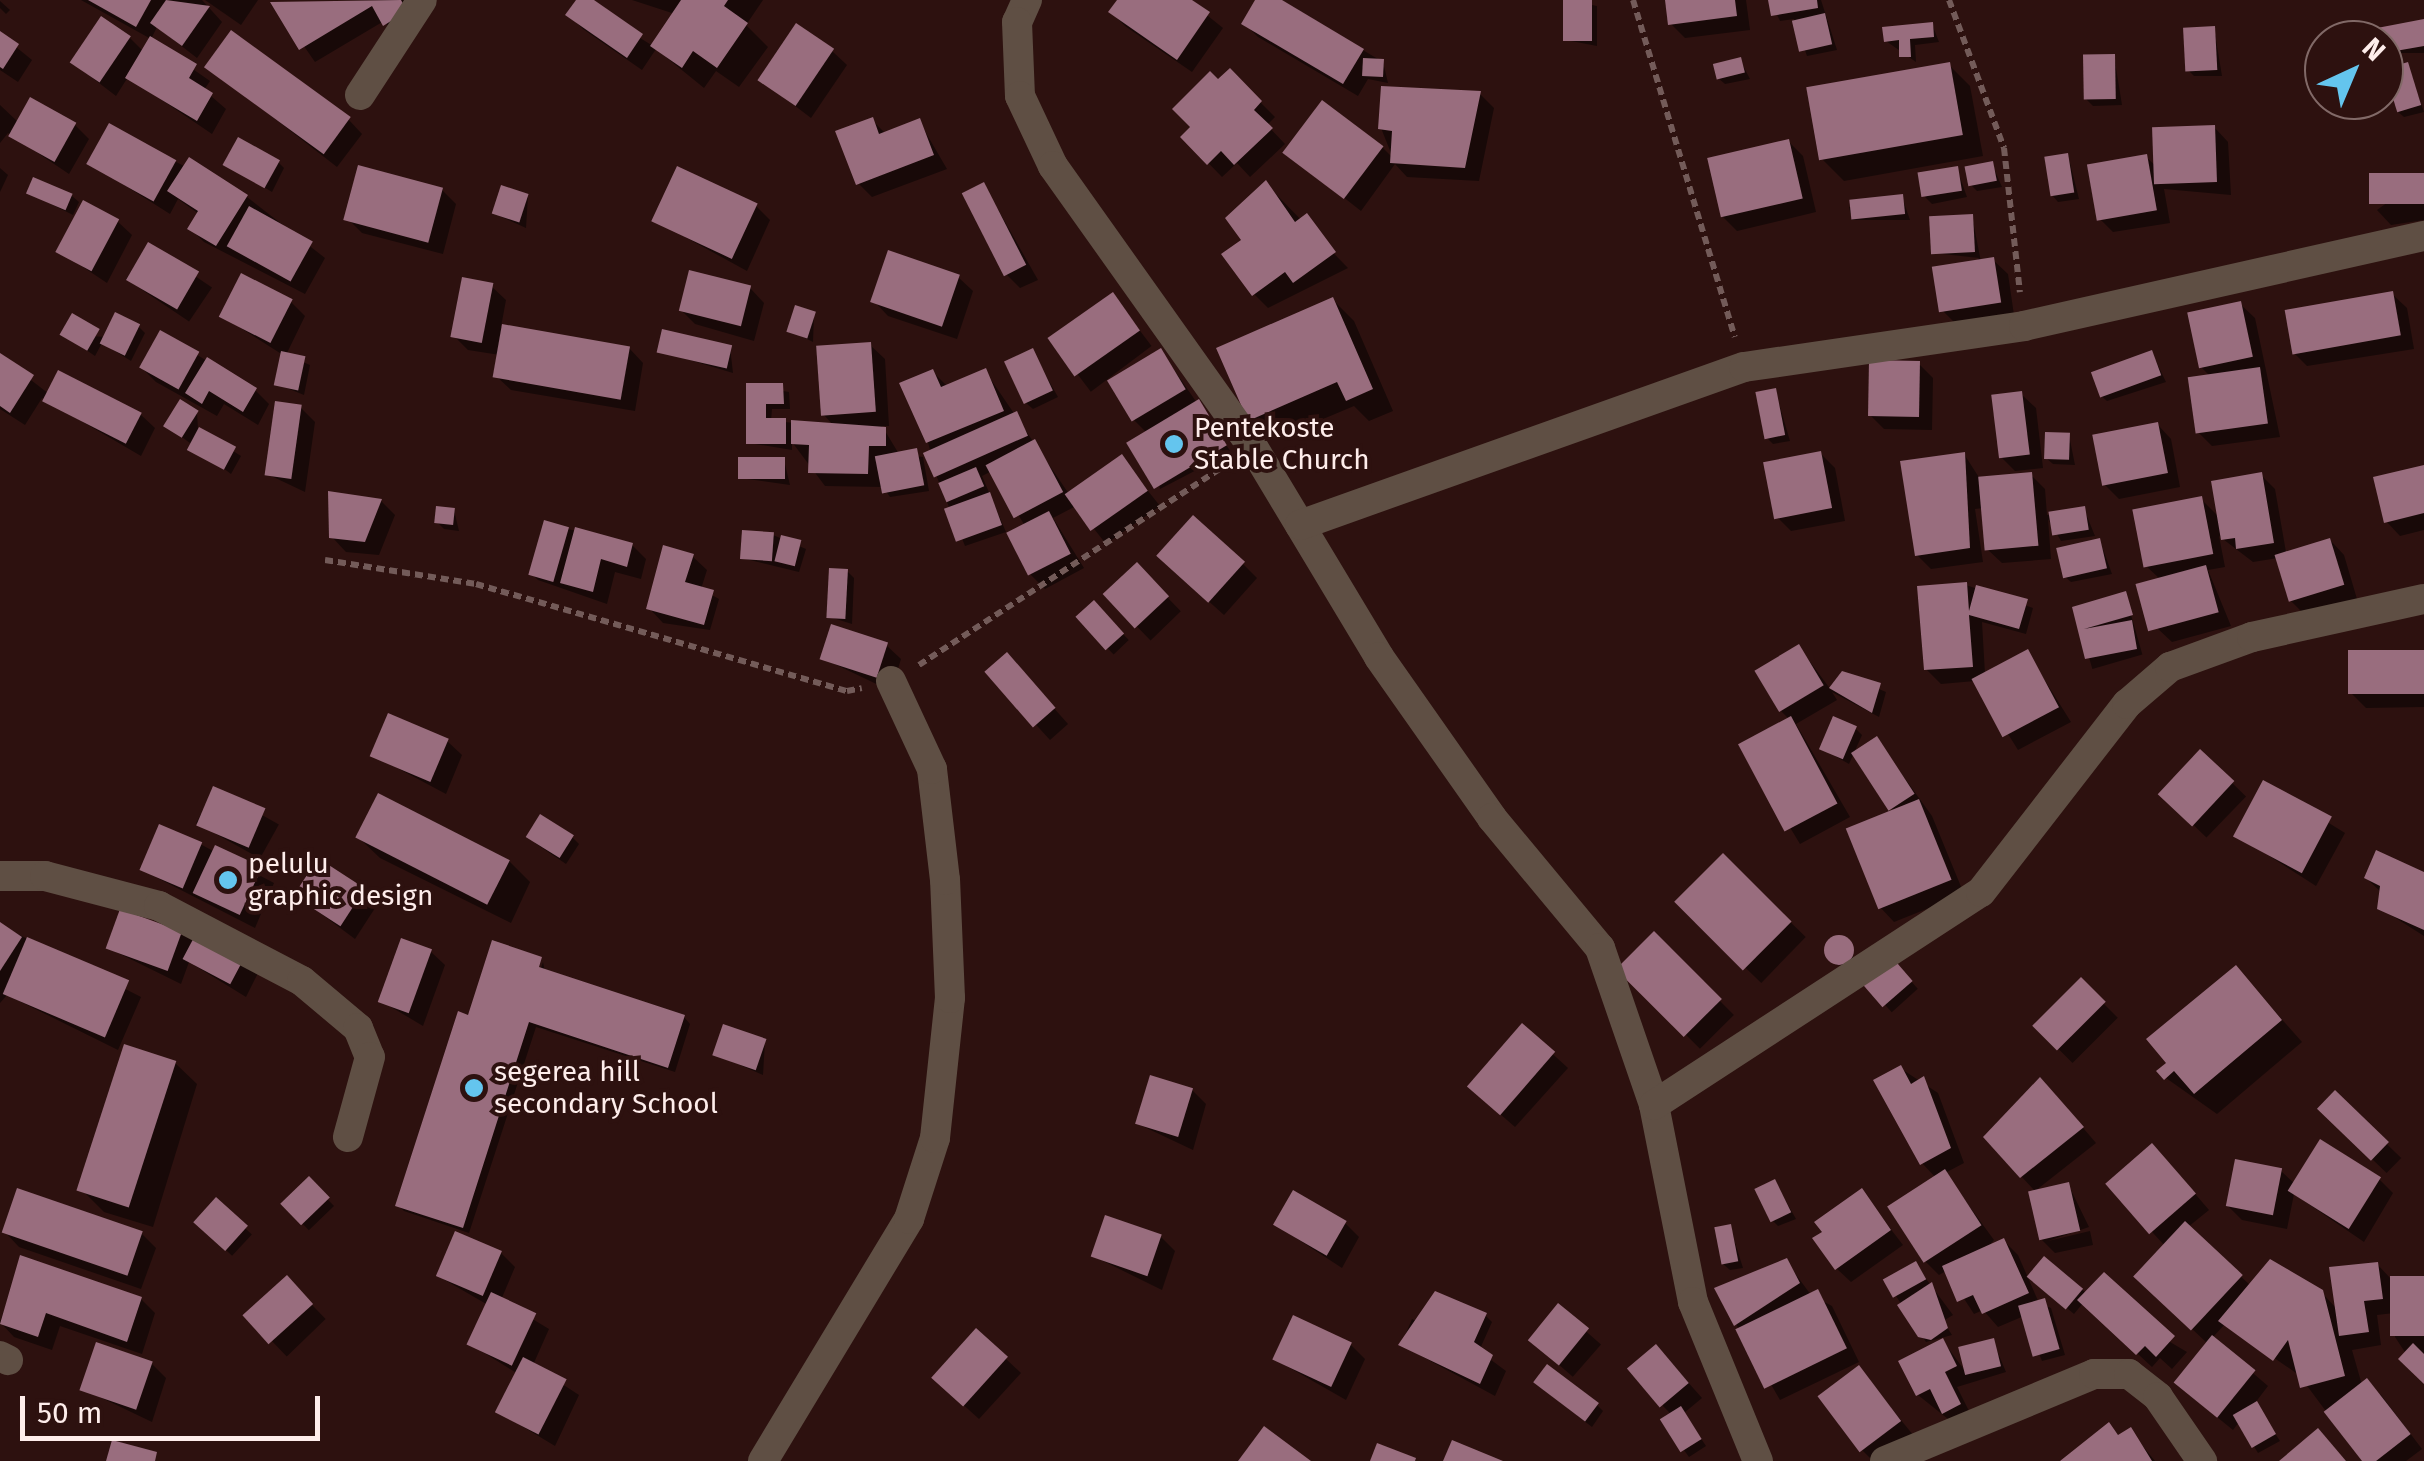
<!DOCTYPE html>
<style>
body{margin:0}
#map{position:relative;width:2424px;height:1461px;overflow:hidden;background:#2d110f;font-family:"Fira Sans",sans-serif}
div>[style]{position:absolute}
.shadow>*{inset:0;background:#0007;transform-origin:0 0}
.building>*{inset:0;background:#996d7e;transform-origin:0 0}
.round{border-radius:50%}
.path>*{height:6px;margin-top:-3px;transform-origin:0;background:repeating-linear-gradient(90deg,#735b59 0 8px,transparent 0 13px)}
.minor>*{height:30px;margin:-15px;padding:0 15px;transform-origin:15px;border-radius:15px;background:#5f4f44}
.dots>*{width:28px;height:28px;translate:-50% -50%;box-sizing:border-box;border:5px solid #2d110f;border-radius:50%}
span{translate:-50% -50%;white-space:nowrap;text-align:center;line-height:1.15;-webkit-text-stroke:8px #2d110f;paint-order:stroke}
.poi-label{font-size:28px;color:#feedeb}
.left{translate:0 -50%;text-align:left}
.north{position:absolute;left:2304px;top:20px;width:100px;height:100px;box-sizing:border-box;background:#2d110f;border:2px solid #816967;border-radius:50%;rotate:44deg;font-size:28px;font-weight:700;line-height:40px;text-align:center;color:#feedeb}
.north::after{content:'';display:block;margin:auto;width:35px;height:45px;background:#64c5ee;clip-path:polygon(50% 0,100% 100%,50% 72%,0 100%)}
.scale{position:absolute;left:20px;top:1396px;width:300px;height:45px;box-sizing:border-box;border:5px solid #feedeb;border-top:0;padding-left:12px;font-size:30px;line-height:35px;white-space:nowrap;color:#feedeb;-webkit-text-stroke:8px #2d110f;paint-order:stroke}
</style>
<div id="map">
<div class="shadow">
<div style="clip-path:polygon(81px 0,202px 0,222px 22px,197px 58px,157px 27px,151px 39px)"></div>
<div style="clip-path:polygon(205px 0,258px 0,241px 25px)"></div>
<div style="clip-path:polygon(404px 0,420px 26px,399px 38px,384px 21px,315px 62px,274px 3px)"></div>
<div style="clip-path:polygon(579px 0,653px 46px,675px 14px,632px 0,763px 0,746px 25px,768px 47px,739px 87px,716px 71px,704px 88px,656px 49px,642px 70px,583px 29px,569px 15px)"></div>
<div style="clip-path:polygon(1120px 0,1188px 0,1223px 28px,1192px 72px,1125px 26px,1111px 12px)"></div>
<div style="clip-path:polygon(1258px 0,1278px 0,1383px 62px,1388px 83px,1368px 79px,1358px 96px,1258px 37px,1244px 23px)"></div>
<div style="clip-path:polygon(1566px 0,1597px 6px,1597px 46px,1566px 40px)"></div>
<div style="clip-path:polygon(1667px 0,1746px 0,1750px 30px,1685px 38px,1671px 24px)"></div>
<div style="clip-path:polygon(1770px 0,1821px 0,1837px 50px,1807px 56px,1794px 19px,1780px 21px)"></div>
<div style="clip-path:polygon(0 1px,10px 10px,6px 14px,0 8px)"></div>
<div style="clip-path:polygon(2424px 23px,2424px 53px,2384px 53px,2384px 40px)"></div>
<div style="clip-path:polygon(1932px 24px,1939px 42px,1915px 45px,1916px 62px,1886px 41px)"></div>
<div style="clip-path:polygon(2214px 28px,2222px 76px,2194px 76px,2188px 70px)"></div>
<div style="clip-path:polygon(0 34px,32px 60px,18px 82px,0 70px)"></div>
<div style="clip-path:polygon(130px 38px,144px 52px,151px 40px,210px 81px,204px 90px,226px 109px,212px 134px,128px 77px,116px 96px,73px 63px)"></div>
<div style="clip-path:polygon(832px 51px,847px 65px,811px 118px,761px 80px)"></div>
<div style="clip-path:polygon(2114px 56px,2122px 105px,2093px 106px,2086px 99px)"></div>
<div style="clip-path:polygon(1740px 60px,1750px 79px,1725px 84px,1718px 78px)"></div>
<div style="clip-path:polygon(1949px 65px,1970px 86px,1983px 156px,1844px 181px,1822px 159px)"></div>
<div style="clip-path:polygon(2407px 65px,2424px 112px,2404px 117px,2397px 111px)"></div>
<div style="clip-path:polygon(207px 66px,348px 119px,362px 134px,337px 167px)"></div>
<div style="clip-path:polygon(1230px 72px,1275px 117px,1267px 125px,1285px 144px,1250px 177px,1237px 163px,1222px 177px,1183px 137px)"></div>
<div style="clip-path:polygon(1479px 93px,1494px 108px,1479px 181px,1407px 177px,1395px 164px,1361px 211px,1287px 153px,1383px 148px,1393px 158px,1381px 128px)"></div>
<div style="clip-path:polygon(0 105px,18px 122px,75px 125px,89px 139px,69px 174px,8px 133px,0 143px)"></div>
<div style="clip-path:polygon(872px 120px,886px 134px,919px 121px,947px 169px,872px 197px,858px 183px)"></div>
<div style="clip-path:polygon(2214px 127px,2228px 142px,2231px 195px,2164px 189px,2170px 223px,2113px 232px,2099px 218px,2146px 157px,2157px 167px)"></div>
<div style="clip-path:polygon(1789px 142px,1803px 156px,1816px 212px,1737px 231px,1723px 217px)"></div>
<div style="clip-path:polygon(2068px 155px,2079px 199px,2058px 202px,2052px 195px)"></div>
<div style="clip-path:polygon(176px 162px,247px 197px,325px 258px,305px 294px,204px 242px,190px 228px,199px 214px,178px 199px,170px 214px,91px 164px)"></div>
<div style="clip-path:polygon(278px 162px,284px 168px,272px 192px,226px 164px)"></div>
<div style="clip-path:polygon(1992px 164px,2002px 187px,1977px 191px,1970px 184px)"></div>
<div style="clip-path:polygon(0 168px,8px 175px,0 192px)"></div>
<div style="clip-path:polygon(1957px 169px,1967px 197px,1932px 204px,1925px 197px)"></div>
<div style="clip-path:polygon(2424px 176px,2424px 220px,2391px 225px,2377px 210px)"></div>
<div style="clip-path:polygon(1266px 184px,1348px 268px,1268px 308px,1254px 294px,1244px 241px)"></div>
<div style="clip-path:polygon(984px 185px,1038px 280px,1020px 288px,1006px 274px)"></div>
<div style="clip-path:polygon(441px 189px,456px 204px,443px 254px,362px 233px,348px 219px)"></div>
<div style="clip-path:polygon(29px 193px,72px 196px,79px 202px,73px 215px)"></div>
<div style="clip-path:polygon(528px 196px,526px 228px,495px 214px)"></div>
<div style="clip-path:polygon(1902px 197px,1910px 220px,1852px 220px,1849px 207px)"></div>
<div style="clip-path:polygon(756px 206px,770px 220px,747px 271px,654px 220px)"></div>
<div style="clip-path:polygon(1972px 216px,1981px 262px,1993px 260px,2008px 274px,2014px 315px,1955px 323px,1941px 309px,1979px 258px,1934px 253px)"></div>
<div style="clip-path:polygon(117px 221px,132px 235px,107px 283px,59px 251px)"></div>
<div style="left:149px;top:245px;width:76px;height:41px;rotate:34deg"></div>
<div style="clip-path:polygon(958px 277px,973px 291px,957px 339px,888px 316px,874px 301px)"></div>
<div style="clip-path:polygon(491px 286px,506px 300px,501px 327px,629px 348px,643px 363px,635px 411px,511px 390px,496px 376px,500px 355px,468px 350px,454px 336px)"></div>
<div style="clip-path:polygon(750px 288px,764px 303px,754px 341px,695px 324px,681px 310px)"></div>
<div style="clip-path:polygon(2392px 294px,2407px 308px,2414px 349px,2307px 366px,2293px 352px)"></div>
<div style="left:1113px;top:295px;width:64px;height:76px;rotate:53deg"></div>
<div style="clip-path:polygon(1333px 300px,1354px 321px,1393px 411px,1369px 421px,1354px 406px,1271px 441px,1250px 419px)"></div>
<div style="clip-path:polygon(291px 302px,305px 316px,286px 355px,310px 365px,304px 395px,277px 384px,283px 355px,222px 316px)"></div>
<div style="clip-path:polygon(2240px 304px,2255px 318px,2280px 437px,2212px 446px,2198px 432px,2210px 376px,2201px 367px)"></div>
<div style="clip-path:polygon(814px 314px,813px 342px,789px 330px)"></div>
<div style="clip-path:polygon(138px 326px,145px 333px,131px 361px,102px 343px,95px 356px,63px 334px,105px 337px)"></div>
<div style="clip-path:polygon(161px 333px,255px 390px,269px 404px,258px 425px,224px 404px,217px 416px,156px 382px,142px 368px)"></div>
<div style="clip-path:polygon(870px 345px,885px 359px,889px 426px,882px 426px,899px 454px,923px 457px,929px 491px,890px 497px,883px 487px,825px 486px,792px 442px,792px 450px,749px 443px,748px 385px,789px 392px,790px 409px,772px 409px,771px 421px,834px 426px,824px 415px)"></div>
<div style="clip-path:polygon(730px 347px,733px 373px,660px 351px)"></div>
<div style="clip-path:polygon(1032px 351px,1058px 397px,1033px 409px,1026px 403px)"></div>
<div style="clip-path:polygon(1161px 351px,1231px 452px,1160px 489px,1147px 433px,1134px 420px)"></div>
<div style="clip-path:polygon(2152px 353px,2166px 382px,2107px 401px,2100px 395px)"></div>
<div style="clip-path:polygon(0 356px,49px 394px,140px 414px,155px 428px,141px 456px,42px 398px,25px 425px,0 409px)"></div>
<div style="clip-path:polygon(1919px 364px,1933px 378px,1932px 430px,1884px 429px,1870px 415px)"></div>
<div style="clip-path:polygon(985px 371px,1069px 494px,1121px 457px,1160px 506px,1106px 544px,1076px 506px,1053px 518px,1084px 568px,1045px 589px,1031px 575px,1025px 526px,992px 471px,982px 476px,1006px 532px,965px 546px,936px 475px,928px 442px,933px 372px,948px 387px)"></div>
<div style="clip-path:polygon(1775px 390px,1790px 441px,1773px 444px,1767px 438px)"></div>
<div style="clip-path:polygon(2021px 394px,2036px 408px,2043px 468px,2015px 471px,2001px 457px)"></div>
<div style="clip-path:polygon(301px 408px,315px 422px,305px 492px,267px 474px)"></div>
<div style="clip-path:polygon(197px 413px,198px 429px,241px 456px,231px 474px,166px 425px)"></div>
<div style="clip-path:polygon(2157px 424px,2171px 439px,2180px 487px,2119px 499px,2105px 485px)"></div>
<div style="clip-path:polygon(2069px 435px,2075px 465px,2053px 464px,2046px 458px)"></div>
<div style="clip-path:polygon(1821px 454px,1835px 468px,1845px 521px,1791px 531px,1777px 517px)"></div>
<div style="clip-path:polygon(1964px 454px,1980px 479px,2031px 475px,2045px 489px,2047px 515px,2084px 509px,2095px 536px,2061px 541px,2048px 519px,2051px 559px,2002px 563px,1987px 549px,1983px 508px,1975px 509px,1983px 562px,1931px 569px,1917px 555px)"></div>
<div style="clip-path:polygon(784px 460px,790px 485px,740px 478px)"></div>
<div style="clip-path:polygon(2424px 467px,2424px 530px,2400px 536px,2386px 521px)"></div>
<div style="clip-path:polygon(2261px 475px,2275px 489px,2286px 552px,2330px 540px,2344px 555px,2357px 599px,2304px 614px,2289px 599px,2278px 558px,2253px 562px,2219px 536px,2225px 567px,2208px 570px,2231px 626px,2172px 642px,2157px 628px,2160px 579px,2145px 565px,2201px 499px,2220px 518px)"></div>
<div style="clip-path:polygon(381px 501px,395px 515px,379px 555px,346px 552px,332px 537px)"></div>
<div style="clip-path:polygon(454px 510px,459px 531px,444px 529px,437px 522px)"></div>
<div style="clip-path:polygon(568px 529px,632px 545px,646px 559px,641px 579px,615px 572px,607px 604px,538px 580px,532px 574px)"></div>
<div style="clip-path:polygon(773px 535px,806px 549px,799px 572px,742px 558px)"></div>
<div style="clip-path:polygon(2100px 541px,2112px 574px,2071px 582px,2064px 576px)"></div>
<div style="clip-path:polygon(692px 556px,707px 570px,701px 589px,719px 599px,710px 630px,663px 623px,649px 608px)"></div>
<div style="clip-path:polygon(1243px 564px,1257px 578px,1224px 615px,1174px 570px)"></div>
<div style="left:1137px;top:566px;width:63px;height:42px;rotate:46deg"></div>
<div style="clip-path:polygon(847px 571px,854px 578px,852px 624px,830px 617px)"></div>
<div style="clip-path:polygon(1966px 585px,2033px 608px,2026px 634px,1982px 622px,1985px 674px,2027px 652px,2071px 722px,2018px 750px,1975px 681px,1941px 684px,1926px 669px)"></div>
<div style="left:2125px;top:594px;width:63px;height:52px;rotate:74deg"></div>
<div style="left:1094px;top:604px;width:50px;height:21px;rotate:46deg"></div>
<div style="clip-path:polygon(886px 645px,901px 659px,891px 691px,822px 658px)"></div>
<div style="clip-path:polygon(1799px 647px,1831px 690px,1843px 674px,1886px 692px,1879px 717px,1832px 692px,1837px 700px,1796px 724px,1850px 817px,1800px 844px,1741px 746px,1790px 720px,1781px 711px)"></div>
<div style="clip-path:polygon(2424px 653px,2424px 707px,2366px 708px,2352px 694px)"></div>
<div style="clip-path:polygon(1020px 670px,1068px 724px,1050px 740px,988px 672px)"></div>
<div style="clip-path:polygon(1856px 729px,1862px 735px,1849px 764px,1821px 748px)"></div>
<div style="clip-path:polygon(1877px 740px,1932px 816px,1964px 894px,1894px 922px,1880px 907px,1893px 812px)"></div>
<div style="clip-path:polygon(447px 741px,462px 755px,446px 794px,373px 755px)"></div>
<div style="left:2200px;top:752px;width:64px;height:57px;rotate:44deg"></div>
<div style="clip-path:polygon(2264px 783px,2345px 833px,2316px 886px,2243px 839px)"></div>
<div style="left:215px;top:789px;width:73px;height:39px;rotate:29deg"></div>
<div style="clip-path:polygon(358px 837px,509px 861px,530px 882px,511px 923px,380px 858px)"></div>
<div style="clip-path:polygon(572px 837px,579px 844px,566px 864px,535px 843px)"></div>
<div style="clip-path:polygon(200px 844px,274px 883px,255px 928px,142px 870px)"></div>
<div style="left:1723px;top:857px;width:115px;height:64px;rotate:44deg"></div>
<div style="clip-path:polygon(2424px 874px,2424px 936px,2380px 908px,2382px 893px,2366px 878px)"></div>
<div style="clip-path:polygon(363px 891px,377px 905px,355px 939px,296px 895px)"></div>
<div style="clip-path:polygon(0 925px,141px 997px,118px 1050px,7px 995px,0 1003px)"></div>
<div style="clip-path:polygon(180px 934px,260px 969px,246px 997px,189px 962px,181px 984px,108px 948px)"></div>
<div style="left:1654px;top:935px;width:113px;height:48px;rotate:45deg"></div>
<div style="clip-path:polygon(1849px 942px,1855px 966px,1836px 965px,1830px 943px)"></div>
<div style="clip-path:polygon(430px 951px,445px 965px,423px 1026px,381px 1001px)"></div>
<div style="left:1891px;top:959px;width:40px;height:35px;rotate:48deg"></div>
<div style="clip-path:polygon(538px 960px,537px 980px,543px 962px,545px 972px,684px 1017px,690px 1024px,675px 1072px,536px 1027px,469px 1233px,404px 1211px,398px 1205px,469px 1018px)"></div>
<div style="clip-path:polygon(2236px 968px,2302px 1042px,2217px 1114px,2166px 1078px)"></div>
<div style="left:2081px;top:981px;width:52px;height:64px;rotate:45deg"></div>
<div style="clip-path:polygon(1523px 1027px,1568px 1068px,1515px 1127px,1484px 1100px)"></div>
<div style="clip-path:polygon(765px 1041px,763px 1075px,715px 1054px)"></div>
<div style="clip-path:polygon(175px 1063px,197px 1084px,153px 1227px,104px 1212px,82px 1190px)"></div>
<div style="clip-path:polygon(1900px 1068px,1938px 1093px,1964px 1163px,1945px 1173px,1994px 1240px,1986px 1249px,2004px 1241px,2018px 1255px,2039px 1303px,2051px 1308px,2065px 1355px,2042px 1361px,2024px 1316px,1998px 1327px,1983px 1310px,1974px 1314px,1946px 1271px,1939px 1275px,1925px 1261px,1936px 1178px,1922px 1163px)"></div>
<div style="clip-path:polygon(1192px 1090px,1206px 1104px,1193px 1150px,1138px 1124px)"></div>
<div style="clip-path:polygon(2054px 1094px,2096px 1143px,2035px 1191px,2021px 1176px)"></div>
<div style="left:2335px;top:1094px;width:92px;height:21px;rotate:44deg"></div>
<div style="clip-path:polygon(2166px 1160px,2209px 1210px,2188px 1227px,2251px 1286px,2321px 1292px,2337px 1309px,2377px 1264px,2391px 1279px,2424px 1279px,2424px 1381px,2395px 1337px,2394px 1313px,2377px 1315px,2381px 1345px,2352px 1350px,2362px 1385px,2381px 1395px,2422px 1449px,2406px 1461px,2363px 1461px,2299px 1375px,2225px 1324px,2212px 1338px,2268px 1386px,2255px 1403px,2280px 1441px,2258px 1453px,2239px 1422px,2233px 1430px,2191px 1396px,2208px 1344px,2151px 1290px,2165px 1246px,2108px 1184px)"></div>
<div style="clip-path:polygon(2281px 1171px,2295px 1184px,2379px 1179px,2393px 1193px,2364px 1242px,2294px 1194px,2287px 1229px,2242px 1220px,2228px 1206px)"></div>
<div style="left:309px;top:1180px;width:36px;height:35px;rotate:46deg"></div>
<div style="clip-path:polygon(1775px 1182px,1796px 1219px,1778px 1226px,1772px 1220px)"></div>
<div style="clip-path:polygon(2068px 1184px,2089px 1227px,2048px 1241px,2090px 1231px,2093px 1245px,2055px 1253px,2041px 1239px)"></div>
<div style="clip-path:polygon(1862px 1192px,1903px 1245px,1851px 1282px,1836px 1268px)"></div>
<div style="left:216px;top:1201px;width:49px;height:29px;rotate:43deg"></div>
<div style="clip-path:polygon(1345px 1223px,1359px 1237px,1342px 1268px,1276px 1225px)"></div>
<div style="clip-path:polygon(1730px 1227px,1743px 1268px,1730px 1270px,1723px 1264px)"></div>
<div style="clip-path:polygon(5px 1232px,142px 1234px,156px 1248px,141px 1289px,19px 1247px)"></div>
<div style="clip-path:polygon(1161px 1237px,1175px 1251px,1162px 1290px,1093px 1256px)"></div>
<div style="clip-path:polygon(501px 1253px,515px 1267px,501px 1300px,549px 1329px,533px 1365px,579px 1395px,555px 1446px,500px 1413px,518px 1374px,470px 1344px,488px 1305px,438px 1276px)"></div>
<div style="clip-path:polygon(22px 1258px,141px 1299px,155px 1313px,142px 1354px,60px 1326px,52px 1350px,14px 1337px,0 1322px)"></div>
<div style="clip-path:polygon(1786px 1261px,1811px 1295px,1832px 1306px,1859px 1362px,1780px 1400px,1736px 1324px)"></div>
<div style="clip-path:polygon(1915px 1264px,1953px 1315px,1943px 1321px,1952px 1335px,1926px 1342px,1896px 1296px)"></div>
<div style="left:286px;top:1278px;width:57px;height:54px;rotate:46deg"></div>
<div style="clip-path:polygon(2037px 1283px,2082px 1290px,2187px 1352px,2172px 1369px,2160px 1358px,2152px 1367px,2083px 1303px,2074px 1314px)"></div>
<div style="left:1558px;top:1307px;width:57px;height:43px;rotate:41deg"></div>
<div style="clip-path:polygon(1485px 1315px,1492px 1322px,1479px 1351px,1506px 1371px,1495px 1396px,1401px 1345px,1412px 1319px,1436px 1330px)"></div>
<div style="clip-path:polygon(976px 1331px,1021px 1373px,979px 1419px,948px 1391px)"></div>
<div style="clip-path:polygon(1943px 1341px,1965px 1371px,1993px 1341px,2006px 1372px,1957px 1387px,1973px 1419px,1958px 1427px,1918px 1395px)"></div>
<div style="clip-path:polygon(1351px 1345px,1365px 1359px,1346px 1400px,1276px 1360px)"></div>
<div style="clip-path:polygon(1670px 1362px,1702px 1398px,1684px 1413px,1706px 1446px,1689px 1457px,1663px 1421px,1672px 1415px,1663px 1406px)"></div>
<div style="clip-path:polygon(152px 1364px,166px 1378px,152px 1422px,83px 1389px)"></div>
<div style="clip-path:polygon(1859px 1369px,1914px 1436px,1873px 1461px,1862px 1450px)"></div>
<div style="clip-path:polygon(1543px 1389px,1597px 1405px,1603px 1411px,1592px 1427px)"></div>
<div style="clip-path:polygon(2109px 1425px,2120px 1437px,2130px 1431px,2155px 1461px,2063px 1461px)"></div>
</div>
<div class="building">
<div style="clip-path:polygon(88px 0,151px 0,136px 27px)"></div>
<div style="clip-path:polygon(166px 0,210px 6px,182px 46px,150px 23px)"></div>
<div style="clip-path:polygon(401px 0,407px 11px,383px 26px,372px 6px,299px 50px,270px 2px)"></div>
<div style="clip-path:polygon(576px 0,594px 0,643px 34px,627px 58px,565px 15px)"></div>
<div style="clip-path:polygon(681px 0,728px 0,724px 6px,748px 23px,717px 68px,693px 51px,682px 68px,650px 46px)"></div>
<div style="clip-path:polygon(1117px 0,1192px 0,1210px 12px,1177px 60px,1108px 12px)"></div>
<div style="clip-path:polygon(1255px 0,1282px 0,1364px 49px,1343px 84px,1241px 24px)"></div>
<div style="left:1563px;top:0;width:29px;height:41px"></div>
<div style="clip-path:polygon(1665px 0,1735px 0,1737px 16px,1668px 25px)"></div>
<div style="clip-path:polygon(1768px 0,1817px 0,1818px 8px,1771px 16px)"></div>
<div style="left:1825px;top:13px;width:32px;height:34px;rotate:77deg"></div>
<div style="left:101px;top:16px;width:36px;height:56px;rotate:34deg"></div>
<div style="clip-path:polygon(2424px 19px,2424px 46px,2384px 53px,2377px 28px)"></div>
<div style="clip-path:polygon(1933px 22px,1934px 37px,1910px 39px,1911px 57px,1899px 57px,1899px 40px,1884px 42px,1882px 27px)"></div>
<div style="left:796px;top:23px;width:46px;height:69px;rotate:34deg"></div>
<div style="left:2215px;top:26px;width:44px;height:32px;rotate:87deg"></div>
<div style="left:231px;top:30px;width:148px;height:46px;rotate:36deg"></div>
<div style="clip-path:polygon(0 31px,19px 44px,3px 69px,0 67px)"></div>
<div style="clip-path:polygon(150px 36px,197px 64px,189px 78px,213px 93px,197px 121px,125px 78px)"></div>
<div style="left:2115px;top:54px;width:45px;height:32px;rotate:89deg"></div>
<div style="left:1741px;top:57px;width:16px;height:29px;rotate:76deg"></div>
<div style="left:1363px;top:58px;width:21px;height:18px;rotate:3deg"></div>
<div style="left:1950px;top:62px;width:74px;height:146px;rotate:80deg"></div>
<div style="left:2408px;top:62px;width:45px;height:25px;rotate:73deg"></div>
<div style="clip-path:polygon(1230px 68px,1262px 101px,1254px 110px,1273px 128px,1234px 165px,1221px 151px,1207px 165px,1180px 137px,1190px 127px,1172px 109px,1210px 71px,1218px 79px)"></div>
<div style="clip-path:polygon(1381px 86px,1481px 91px,1465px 168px,1390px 163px,1392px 131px,1378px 129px)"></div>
<div style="left:30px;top:97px;width:53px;height:45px;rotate:29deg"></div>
<div style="left:1322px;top:100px;width:77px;height:66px;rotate:37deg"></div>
<div style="clip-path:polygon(873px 117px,879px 134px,920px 118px,934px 155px,856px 185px,835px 131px)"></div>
<div style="left:109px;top:123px;width:77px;height:47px;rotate:29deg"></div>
<div style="left:2215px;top:125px;width:57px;height:63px;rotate:88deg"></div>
<div style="left:238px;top:137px;width:48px;height:32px;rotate:29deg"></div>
<div style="left:1789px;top:139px;width:61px;height:84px;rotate:77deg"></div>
<div style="left:2068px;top:153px;width:40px;height:24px;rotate:81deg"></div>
<div style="left:2147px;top:154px;width:57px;height:61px;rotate:80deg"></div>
<div style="clip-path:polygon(189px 157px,248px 195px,216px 246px,187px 229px,198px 211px,167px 191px)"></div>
<div style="left:1993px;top:161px;width:20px;height:29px;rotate:79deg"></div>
<div style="left:358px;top:165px;width:88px;height:57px;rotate:15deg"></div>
<div style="left:677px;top:166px;width:89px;height:61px;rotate:25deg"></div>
<div style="left:1958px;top:166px;width:25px;height:41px;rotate:81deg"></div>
<div style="left:2424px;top:173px;width:31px;height:55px;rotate:90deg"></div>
<div style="left:33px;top:177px;width:43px;height:18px;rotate:23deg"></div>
<div style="clip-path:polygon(1266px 180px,1295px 222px,1307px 213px,1336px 252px,1293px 283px,1285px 272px,1252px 296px,1221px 254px,1241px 240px,1225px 218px)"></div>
<div style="left:984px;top:182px;width:93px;height:25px;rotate:63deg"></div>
<div style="left:501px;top:185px;width:29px;height:30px;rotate:18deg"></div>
<div style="left:1903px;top:194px;width:20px;height:54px;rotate:84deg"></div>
<div style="left:83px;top:200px;width:41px;height:59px;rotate:28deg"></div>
<div style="left:249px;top:206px;width:73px;height:46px;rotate:29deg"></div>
<div style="left:1973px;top:214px;width:38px;height:44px;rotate:87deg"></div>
<div style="left:148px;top:242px;width:59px;height:44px;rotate:30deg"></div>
<div style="left:888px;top:250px;width:76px;height:55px;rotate:19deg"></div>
<div style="left:1994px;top:257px;width:46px;height:63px;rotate:81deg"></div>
<div style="left:689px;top:270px;width:64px;height:42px;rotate:14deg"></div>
<div style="left:241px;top:273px;width:58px;height:49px;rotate:27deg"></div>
<div style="left:462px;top:277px;width:32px;height:61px;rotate:11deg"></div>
<div style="left:2393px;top:291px;width:45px;height:110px;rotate:80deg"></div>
<div style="left:1113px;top:292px;width:47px;height:80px;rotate:55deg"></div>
<div style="clip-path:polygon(1333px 297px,1373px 389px,1346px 401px,1337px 382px,1248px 421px,1216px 348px)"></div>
<div style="left:2241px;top:301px;width:57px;height:55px;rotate:78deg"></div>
<div style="left:795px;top:305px;width:22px;height:28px;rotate:18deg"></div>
<div style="left:115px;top:312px;width:28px;height:35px;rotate:26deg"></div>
<div style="left:72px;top:313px;width:32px;height:25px;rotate:30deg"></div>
<div style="left:502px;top:324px;width:130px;height:54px;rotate:10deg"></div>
<div style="left:662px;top:329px;width:72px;height:24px;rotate:13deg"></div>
<div style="left:160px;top:330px;width:45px;height:43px;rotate:29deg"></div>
<div style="left:871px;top:342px;width:70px;height:55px;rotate:86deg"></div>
<div style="left:1033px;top:348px;width:47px;height:32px;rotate:65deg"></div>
<div style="left:1161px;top:348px;width:48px;height:63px;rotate:59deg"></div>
<div style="left:2152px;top:350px;width:27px;height:65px;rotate:70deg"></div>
<div style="left:281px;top:351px;width:25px;height:35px;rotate:12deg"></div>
<div style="clip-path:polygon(0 353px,34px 375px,10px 413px,0 406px)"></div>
<div style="clip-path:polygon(207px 357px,257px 388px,243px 412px,209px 391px,202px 404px,185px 393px)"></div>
<div style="left:1869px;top:360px;width:51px;height:56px;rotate:1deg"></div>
<div style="left:2260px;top:367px;width:57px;height:73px;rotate:82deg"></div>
<div style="clip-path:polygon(986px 368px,1004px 411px,926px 443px,899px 383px,933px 369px,941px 387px)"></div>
<div style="left:58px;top:370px;width:94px;height:35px;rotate:27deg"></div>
<div style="clip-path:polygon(746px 383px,783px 383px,784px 404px,766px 404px,766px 418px,786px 418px,786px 444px,746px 444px)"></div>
<div style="left:1776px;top:388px;width:48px;height:21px;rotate:79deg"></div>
<div style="left:2022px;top:391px;width:64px;height:31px;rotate:83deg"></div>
<div style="left:180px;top:399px;width:22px;height:32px;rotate:32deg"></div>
<div style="left:1199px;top:399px;width:54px;height:85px;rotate:59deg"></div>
<div style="left:275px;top:401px;width:27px;height:75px;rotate:8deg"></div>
<div style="left:1017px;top:411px;width:27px;height:103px;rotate:66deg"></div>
<div style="clip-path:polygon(791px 420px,886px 427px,886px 446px,869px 446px,868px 474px,808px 473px,809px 445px,791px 444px)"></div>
<div style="left:2158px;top:422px;width:52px;height:67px;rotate:79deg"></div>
<div style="left:199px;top:427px;width:42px;height:26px;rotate:28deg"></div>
<div style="left:2045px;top:432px;width:25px;height:27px;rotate:2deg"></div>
<div style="left:1035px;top:439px;width:60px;height:56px;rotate:62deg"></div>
<div style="left:917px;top:448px;width:38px;height:43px;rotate:79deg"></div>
<div style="left:1821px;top:451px;width:58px;height:59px;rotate:79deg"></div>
<div style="clip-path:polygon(1965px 452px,1970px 548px,1915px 556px,1900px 461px)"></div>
<div style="left:1122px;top:454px;width:45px;height:70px;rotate:55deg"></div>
<div style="left:738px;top:457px;width:47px;height:22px"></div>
<div style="clip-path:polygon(2424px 465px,2424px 513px,2384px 523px,2373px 477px)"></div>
<div style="left:976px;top:467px;width:21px;height:41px;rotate:67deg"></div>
<div style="left:2032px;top:472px;width:74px;height:54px;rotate:85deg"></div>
<div style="clip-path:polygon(2262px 472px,2274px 543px,2236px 549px,2235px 538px,2221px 540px,2211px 481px)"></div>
<div style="clip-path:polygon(328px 491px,382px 499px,365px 542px,329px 538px)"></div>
<div style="left:990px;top:492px;width:35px;height:49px;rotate:70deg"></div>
<div style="left:2202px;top:496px;width:59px;height:71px;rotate:79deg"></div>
<div style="left:436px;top:506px;width:19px;height:17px;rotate:6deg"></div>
<div style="left:2085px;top:506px;width:24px;height:37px;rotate:81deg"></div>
<div style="left:1049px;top:511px;width:48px;height:48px;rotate:63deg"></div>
<div style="left:1193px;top:515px;width:70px;height:55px;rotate:42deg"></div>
<div style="left:544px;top:520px;width:26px;height:57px;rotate:16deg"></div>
<div style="clip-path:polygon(575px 527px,633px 543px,627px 567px,601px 559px,593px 592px,560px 583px)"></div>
<div style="left:742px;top:530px;width:32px;height:29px;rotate:4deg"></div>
<div style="left:781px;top:535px;width:21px;height:27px;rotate:14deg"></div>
<div style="left:2100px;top:538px;width:31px;height:45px;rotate:77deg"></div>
<div style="left:2330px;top:538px;width:49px;height:58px;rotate:73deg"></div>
<div style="clip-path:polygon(663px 545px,694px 554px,685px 582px,714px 590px,704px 625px,646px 609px)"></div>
<div style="left:1137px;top:562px;width:47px;height:47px;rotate:47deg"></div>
<div style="left:2206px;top:565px;width:49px;height:73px;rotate:75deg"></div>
<div style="left:829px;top:568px;width:19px;height:50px;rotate:3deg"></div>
<div style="clip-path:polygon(1967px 582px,1969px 611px,1976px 585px,2028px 599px,2019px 629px,1969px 615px,1973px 667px,1924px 670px,1917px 586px)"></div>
<div style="clip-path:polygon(2126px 591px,2133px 615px,2084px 629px,2132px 620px,2137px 649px,2085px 659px,2072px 607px)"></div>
<div style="left:1094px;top:600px;width:45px;height:25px;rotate:48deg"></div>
<div style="left:831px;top:624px;width:60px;height:37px;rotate:18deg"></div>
<div style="left:1799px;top:644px;width:48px;height:52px;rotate:59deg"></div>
<div style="left:2028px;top:649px;width:66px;height:64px;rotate:62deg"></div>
<div style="left:2424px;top:650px;width:44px;height:76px;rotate:90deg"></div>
<div style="left:1007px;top:652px;width:74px;height:30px;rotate:49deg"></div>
<div style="clip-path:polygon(1842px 671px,1881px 683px,1872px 713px,1829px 688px)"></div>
<div style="left:388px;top:713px;width:66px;height:47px;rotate:23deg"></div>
<div style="left:1791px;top:716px;width:99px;height:60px;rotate:62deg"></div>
<div style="left:1833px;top:716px;width:26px;height:36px;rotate:23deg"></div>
<div style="left:1877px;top:736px;width:69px;height:31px;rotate:57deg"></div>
<div style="left:2200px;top:749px;width:47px;height:62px;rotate:43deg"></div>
<div style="left:2263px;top:780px;width:78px;height:64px;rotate:28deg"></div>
<div style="left:213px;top:786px;width:57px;height:43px;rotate:23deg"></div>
<div style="left:378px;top:793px;width:148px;height:50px;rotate:27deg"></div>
<div style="left:1919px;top:799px;width:87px;height:79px;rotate:68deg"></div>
<div style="left:540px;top:814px;width:40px;height:27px;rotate:32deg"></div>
<div style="left:159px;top:824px;width:47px;height:50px;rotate:23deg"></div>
<div style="left:215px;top:845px;width:52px;height:53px;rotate:25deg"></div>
<div style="clip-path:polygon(2376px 850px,2424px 872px,2424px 930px,2377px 909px,2380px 886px,2364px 878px)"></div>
<div style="left:1723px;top:853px;width:97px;height:69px;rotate:45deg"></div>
<div style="left:318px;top:858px;width:56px;height:45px;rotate:33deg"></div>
<div style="left:120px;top:909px;width:66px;height:42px;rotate:20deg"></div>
<div style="clip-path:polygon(0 922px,22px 937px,0 971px)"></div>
<div style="left:199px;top:928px;width:54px;height:35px;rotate:28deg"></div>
<div style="left:1654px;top:931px;width:96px;height:54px;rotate:45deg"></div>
<div class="round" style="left:1824px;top:935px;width:30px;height:30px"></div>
<div style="left:27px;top:937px;width:111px;height:62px;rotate:23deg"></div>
<div style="left:401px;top:938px;width:33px;height:68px;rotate:20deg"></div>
<div style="clip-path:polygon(492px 940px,542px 957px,539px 967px,685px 1015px,668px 1068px,529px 1022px,463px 1228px,395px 1206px,458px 1011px,468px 1015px)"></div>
<div style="left:1891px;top:956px;width:33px;height:40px;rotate:49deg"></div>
<div style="clip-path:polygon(2236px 965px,2282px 1020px,2194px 1094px,2174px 1071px,2164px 1080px,2156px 1071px,2166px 1063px,2146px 1039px)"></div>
<div style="left:2081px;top:977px;width:35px;height:69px;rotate:45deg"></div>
<div style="left:1522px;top:1023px;width:44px;height:84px;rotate:41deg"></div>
<div style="left:723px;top:1024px;width:46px;height:33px;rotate:19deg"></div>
<div style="left:124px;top:1044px;width:55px;height:154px;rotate:18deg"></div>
<div style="clip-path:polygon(1901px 1065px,1911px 1084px,1924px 1076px,1951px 1148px,1920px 1165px,1873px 1080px)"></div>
<div style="left:1150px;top:1075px;width:45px;height:51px;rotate:17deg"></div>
<div style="clip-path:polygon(2040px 1077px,2084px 1127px,2020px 1178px,1983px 1137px)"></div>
<div style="left:2335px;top:1090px;width:75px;height:26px;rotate:44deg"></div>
<div style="left:2320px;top:1139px;width:72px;height:61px;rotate:32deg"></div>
<div style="left:2152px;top:1143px;width:67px;height:62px;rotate:49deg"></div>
<div style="left:2235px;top:1159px;width:48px;height:48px;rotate:11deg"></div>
<div style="left:1945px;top:1169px;width:67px;height:69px;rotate:57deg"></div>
<div style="left:309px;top:1176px;width:30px;height:40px;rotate:46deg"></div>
<div style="left:1775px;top:1179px;width:37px;height:23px;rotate:64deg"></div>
<div style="left:2069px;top:1182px;width:50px;height:42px;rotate:77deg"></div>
<div style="left:17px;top:1188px;width:133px;height:47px;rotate:19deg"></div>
<div style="clip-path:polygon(1862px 1188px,1891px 1230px,1835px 1270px,1812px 1238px,1822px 1232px,1814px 1222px)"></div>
<div style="left:1293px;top:1190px;width:62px;height:40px;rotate:30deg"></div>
<div style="left:216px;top:1197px;width:43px;height:34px;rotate:42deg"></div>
<div style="left:1105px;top:1215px;width:60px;height:44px;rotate:19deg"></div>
<div style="left:2185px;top:1221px;width:79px;height:76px;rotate:43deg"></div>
<div style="left:1731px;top:1224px;width:38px;height:17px;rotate:79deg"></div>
<div style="left:455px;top:1231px;width:51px;height:49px;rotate:23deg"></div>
<div style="clip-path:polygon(2004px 1238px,2029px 1293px,1982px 1314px,1973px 1295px,1957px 1302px,1942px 1266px)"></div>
<div style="clip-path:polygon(20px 1255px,142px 1297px,127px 1342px,46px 1313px,38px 1337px,0 1324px)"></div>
<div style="left:2044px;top:1256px;width:51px;height:27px;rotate:40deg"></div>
<div style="clip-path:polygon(1787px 1258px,1800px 1283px,1734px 1326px,1714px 1288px)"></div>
<div style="clip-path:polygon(2270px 1259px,2323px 1290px,2345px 1376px,2300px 1388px,2288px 1340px,2273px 1361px,2218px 1321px)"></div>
<div style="left:1916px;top:1261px;width:21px;height:38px;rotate:61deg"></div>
<div style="clip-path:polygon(2378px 1262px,2383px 1299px,2364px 1301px,2369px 1332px,2339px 1336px,2329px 1267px)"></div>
<div style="clip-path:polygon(2104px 1272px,2175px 1336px,2156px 1357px,2145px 1346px,2136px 1355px,2077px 1300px)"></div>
<div style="left:287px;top:1275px;width:39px;height:60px;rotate:48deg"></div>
<div style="left:2424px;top:1276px;width:60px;height:34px;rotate:90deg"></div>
<div style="clip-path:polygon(1932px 1282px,1948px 1328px,1931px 1340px,1918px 1337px,1897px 1305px)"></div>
<div style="left:1818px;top:1289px;width:66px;height:92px;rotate:64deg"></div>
<div style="clip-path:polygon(1435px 1291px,1487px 1313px,1474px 1342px,1493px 1355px,1480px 1384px,1398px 1345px)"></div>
<div style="left:491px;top:1292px;width:50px;height:58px;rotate:25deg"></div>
<div style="left:2045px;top:1298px;width:53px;height:28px;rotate:74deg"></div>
<div style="left:1558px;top:1303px;width:40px;height:48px;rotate:39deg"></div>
<div style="left:1293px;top:1315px;width:65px;height:49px;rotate:25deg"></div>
<div style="left:976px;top:1328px;width:43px;height:67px;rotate:42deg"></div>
<div style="left:2212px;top:1335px;width:56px;height:61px;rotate:39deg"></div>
<div style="clip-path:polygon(1943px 1338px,1957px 1366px,1945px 1372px,1961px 1404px,1942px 1414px,1930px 1389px,1916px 1396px,1898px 1361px)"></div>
<div style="left:1994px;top:1338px;width:29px;height:37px;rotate:76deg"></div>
<div style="left:96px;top:1342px;width:60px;height:51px;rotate:19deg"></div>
<div style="clip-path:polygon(2413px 1343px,2424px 1354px,2424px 1384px,2398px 1359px)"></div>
<div style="left:1656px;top:1344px;width:51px;height:38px;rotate:50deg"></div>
<div style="left:523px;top:1357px;width:49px;height:62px;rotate:27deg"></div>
<div style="left:1547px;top:1364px;width:65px;height:23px;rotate:37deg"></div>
<div style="left:1859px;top:1365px;width:70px;height:52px;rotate:53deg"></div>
<div style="left:2367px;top:1378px;width:71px;height:55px;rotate:52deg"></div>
<div style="left:2257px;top:1401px;width:38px;height:28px;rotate:60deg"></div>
<div style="left:1681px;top:1406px;width:39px;height:25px;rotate:58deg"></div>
<div style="clip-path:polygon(2109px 1422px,2118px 1435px,2131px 1427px,2152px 1461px,2060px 1461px)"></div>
<div style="clip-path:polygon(1264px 1426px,1311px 1461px,1238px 1461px)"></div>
<div style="clip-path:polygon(2318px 1428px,2346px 1461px,2279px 1461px)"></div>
<div style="clip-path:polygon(112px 1440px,157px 1452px,155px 1461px,106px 1461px)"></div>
<div style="clip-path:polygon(1452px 1440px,1503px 1461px,1443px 1461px)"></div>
<div style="clip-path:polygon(1377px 1443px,1416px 1458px,1415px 1461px,1370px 1461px)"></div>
</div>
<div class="path">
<div style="left:1633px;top:0;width:352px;rotate:73.2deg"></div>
<div style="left:1949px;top:0;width:158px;rotate:69.6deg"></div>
<div style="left:2004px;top:148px;width:145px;rotate:83.7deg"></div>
<div style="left:325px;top:560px;width:153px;rotate:9deg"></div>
<div style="left:476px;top:584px;width:386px;rotate:16.1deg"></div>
<div style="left:847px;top:691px;width:15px;rotate:-11deg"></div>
<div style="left:919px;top:665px;width:368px;rotate:-33.1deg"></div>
</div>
<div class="minor">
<div style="left:1027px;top:0;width:24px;rotate:114deg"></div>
<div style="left:1017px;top:22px;width:74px;rotate:87.7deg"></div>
<div style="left:1020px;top:96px;width:77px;rotate:64.8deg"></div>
<div style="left:1053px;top:166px;width:345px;rotate:54.6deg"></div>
<div style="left:1253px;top:447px;width:245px;rotate:59deg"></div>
<div style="left:1379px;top:657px;width:197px;rotate:54.9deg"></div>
<div style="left:1492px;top:818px;width:169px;rotate:50.3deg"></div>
<div style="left:1600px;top:948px;width:166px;rotate:71deg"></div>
<div style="left:1654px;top:1105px;width:201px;rotate:78.8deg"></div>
<div style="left:1693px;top:1302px;width:172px;rotate:67.8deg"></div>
<div style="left:360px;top:95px;width:113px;rotate:-56.9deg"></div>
<div style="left:1300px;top:525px;width:471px;rotate:-19.6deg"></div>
<div style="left:1744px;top:367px;width:283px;rotate:-8.3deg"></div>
<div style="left:2024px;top:326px;width:410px;rotate:-12.7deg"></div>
<div style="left:0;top:876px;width:45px"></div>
<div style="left:45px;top:876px;width:118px;rotate:14.7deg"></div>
<div style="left:159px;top:906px;width:161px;rotate:27.7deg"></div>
<div style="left:302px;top:981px;width:73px;rotate:40deg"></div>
<div style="left:358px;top:1028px;width:31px;rotate:68deg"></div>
<div style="left:370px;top:1057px;width:83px;rotate:105.4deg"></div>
<div style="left:1654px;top:1105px;width:390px;rotate:-33.1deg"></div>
<div style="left:1981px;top:892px;width:238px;rotate:-52.2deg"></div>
<div style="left:2127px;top:704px;width:57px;rotate:-40.7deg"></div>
<div style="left:2170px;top:667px;width:87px;rotate:-20.1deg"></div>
<div style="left:2252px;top:637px;width:176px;rotate:-12.5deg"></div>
<div style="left:0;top:1356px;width:9px;rotate:27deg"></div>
<div style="left:763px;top:1461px;width:283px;rotate:-58.9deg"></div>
<div style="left:909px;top:1219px;width:85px;rotate:-72.2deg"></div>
<div style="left:935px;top:1138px;width:141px;rotate:-83.9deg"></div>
<div style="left:950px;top:998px;width:118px;rotate:-92.4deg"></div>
<div style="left:945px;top:880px;width:112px;rotate:-96.7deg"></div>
<div style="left:932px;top:769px;width:97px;rotate:-115deg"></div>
<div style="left:1885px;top:1461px;width:226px;rotate:-22.6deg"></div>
<div style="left:2094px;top:1374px;width:35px"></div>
<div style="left:2129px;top:1374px;width:37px;rotate:38deg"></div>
<div style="left:2158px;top:1397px;width:78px;rotate:55.5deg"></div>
</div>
<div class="dots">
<div style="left:1174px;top:444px;background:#64c5ee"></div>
<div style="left:228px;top:880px;background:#64c5ee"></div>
<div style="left:474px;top:1088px;background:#64c5ee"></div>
</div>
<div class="poi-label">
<span class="left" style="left:1194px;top:444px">Pentekoste<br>Stable Church</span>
<span class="left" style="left:248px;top:880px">pelulu<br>graphic design</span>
<span class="left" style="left:494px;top:1088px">segerea hill<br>secondary School</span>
</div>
<div class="north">N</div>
<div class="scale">50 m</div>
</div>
